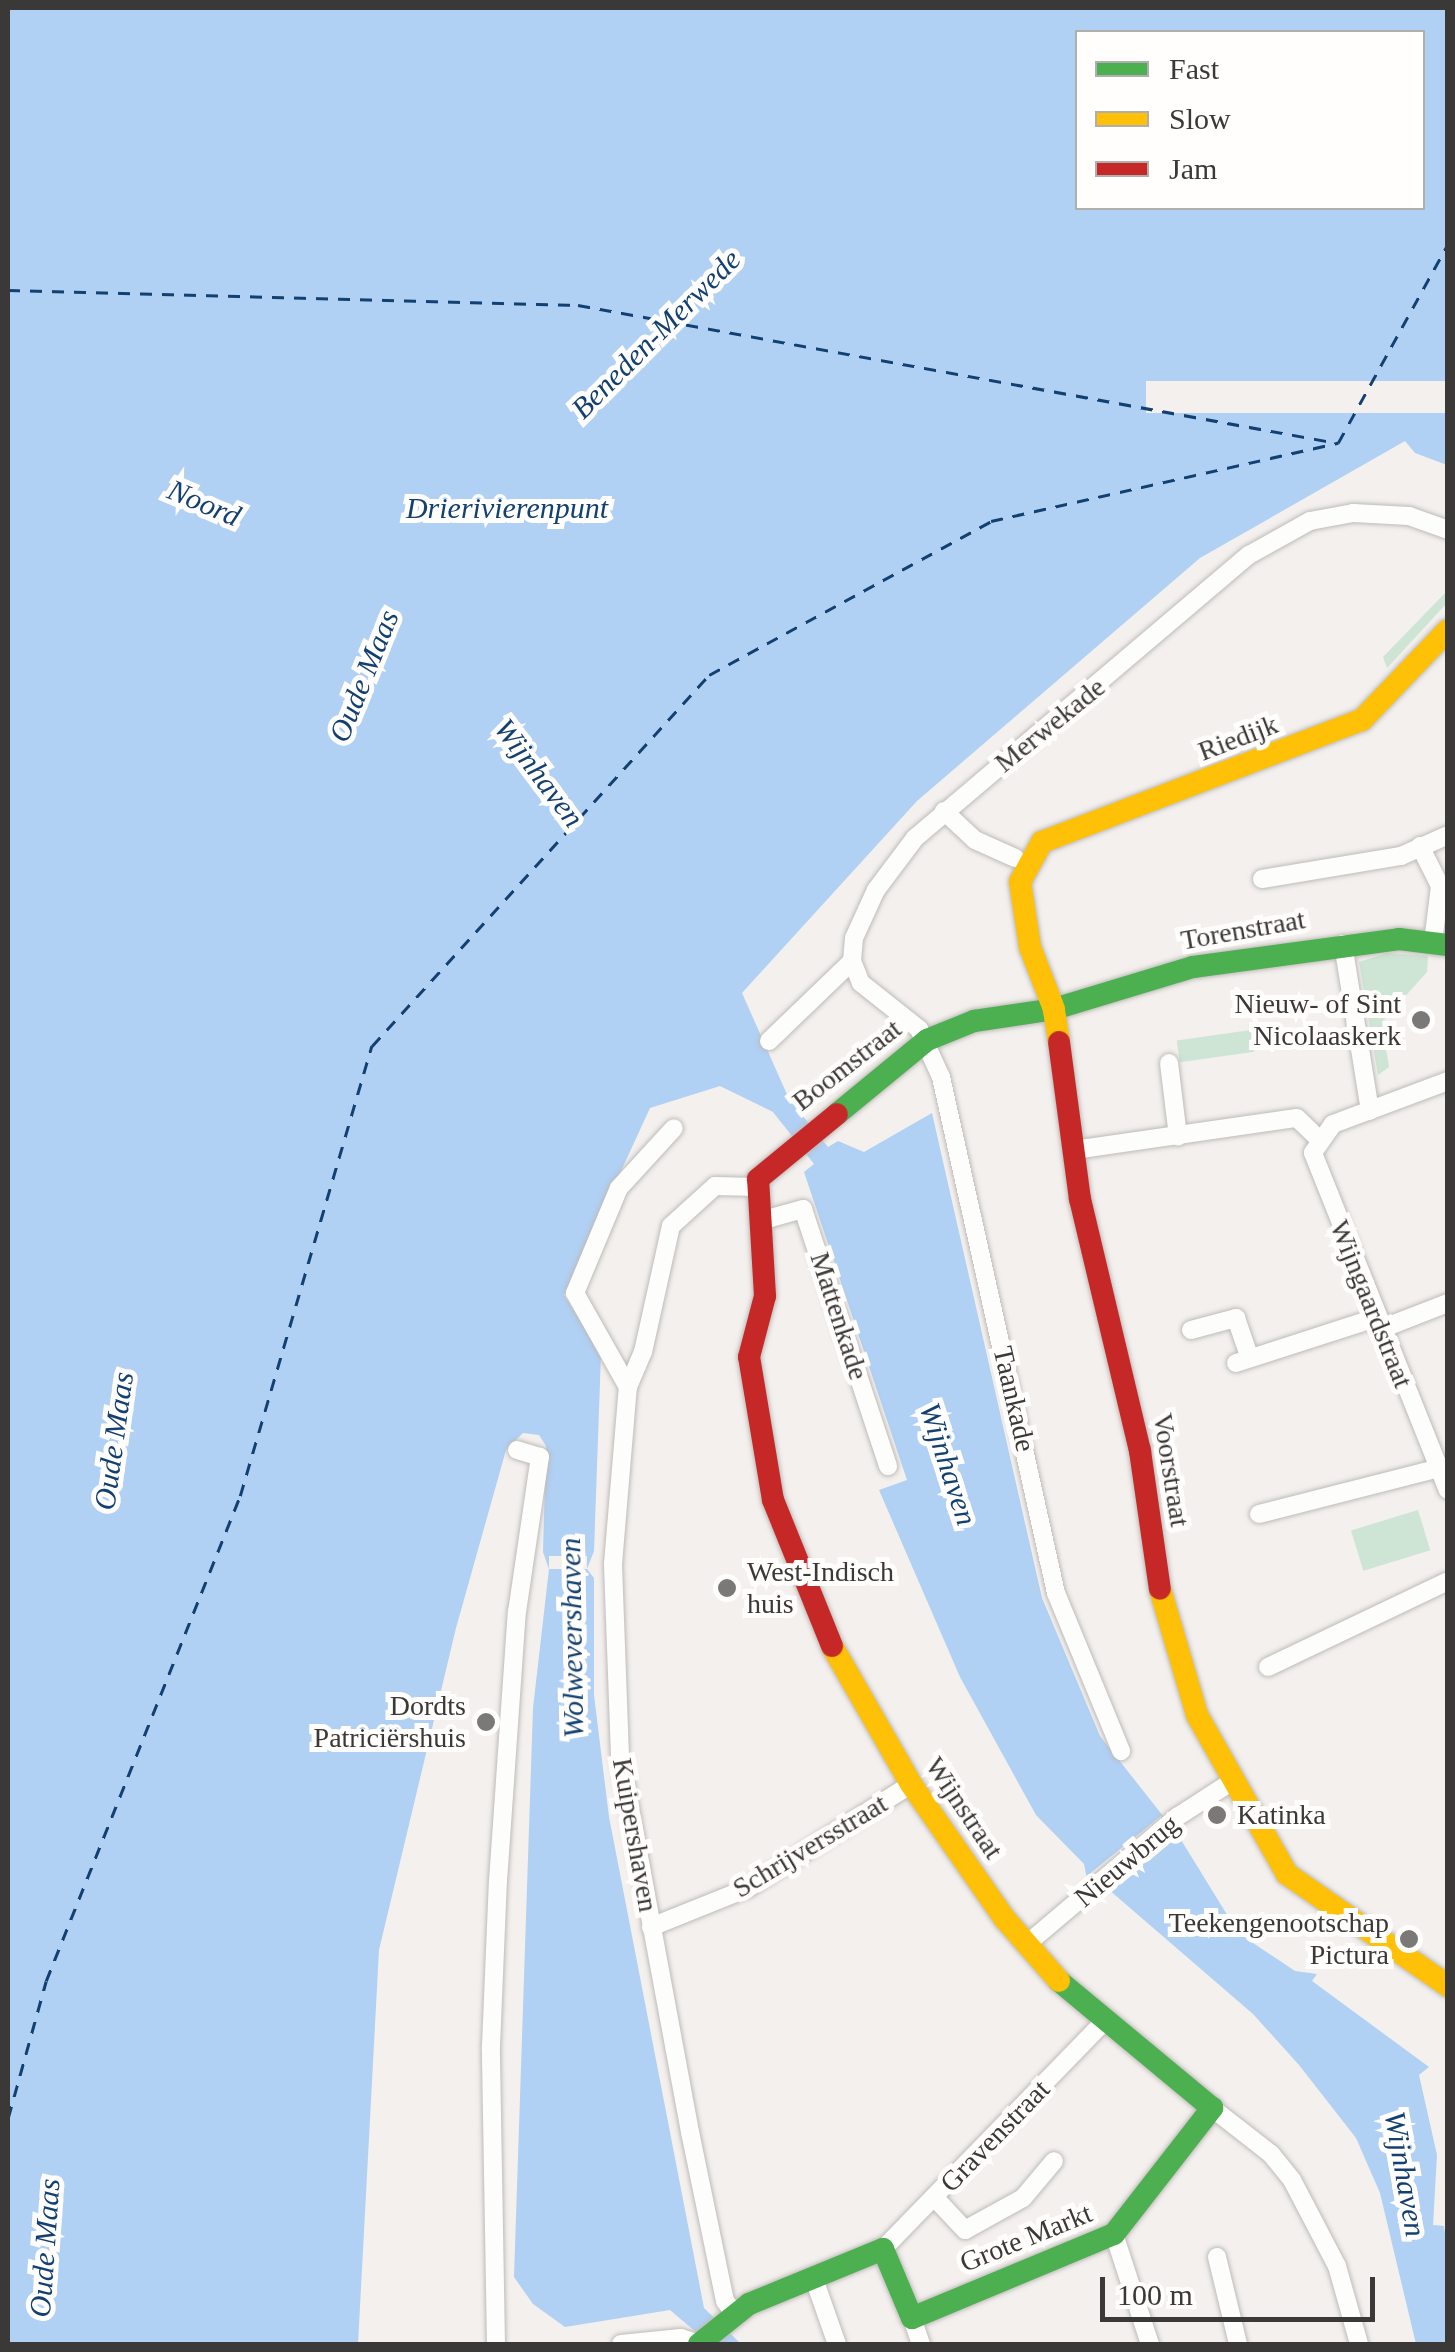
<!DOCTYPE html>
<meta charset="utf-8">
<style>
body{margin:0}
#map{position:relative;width:1455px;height:2352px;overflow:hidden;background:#f3f0ed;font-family:"Times New Roman",serif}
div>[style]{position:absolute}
.green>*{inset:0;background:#cee4d4;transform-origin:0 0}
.water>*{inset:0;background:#b0d0f4}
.pier>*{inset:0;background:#f3f0ed;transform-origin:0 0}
.ferry>*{height:2.5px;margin-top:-1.25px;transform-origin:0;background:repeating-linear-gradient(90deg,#124070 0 12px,transparent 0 22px)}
.roads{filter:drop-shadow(0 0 2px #bebbb9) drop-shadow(0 0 2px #bebbb9)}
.street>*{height:18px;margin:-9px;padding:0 9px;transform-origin:9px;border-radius:9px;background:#fdfdfc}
.fast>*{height:22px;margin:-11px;padding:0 11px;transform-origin:11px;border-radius:11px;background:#4caf50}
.slow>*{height:22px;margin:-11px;padding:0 11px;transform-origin:11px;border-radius:11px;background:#ffc107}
.jam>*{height:22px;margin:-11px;padding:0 11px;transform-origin:11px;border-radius:11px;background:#c62828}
.dots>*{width:28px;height:28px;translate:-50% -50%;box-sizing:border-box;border:5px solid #fffefd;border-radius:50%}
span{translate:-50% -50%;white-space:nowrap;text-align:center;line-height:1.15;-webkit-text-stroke:10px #fffefd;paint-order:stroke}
.street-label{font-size:28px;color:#3b3937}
.poi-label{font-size:28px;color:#3b3937}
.right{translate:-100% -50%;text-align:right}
.left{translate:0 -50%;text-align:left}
.water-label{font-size:30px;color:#124070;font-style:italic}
.frame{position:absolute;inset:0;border:10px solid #3b3937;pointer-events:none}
.legend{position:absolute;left:1075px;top:30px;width:350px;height:180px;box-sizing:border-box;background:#fffefd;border:2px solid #b1afae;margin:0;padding:12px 18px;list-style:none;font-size:30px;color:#3b3937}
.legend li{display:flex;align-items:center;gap:20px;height:50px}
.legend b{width:50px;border:2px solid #b1afae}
.scale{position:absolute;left:1100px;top:2277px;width:275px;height:45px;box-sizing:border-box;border:5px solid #3b3937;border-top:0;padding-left:12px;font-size:30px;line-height:35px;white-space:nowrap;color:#3b3937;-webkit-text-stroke:8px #fffefd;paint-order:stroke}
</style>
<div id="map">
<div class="green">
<div style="clip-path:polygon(1447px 591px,1447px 603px,1387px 668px,1383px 657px)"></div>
<div style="clip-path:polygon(1387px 953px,1428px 956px,1427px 972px,1382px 1022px,1389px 1067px,1378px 1075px,1359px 962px)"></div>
<div style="left:1251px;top:1030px;width:22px;height:75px;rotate:82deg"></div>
<div style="left:1418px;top:1510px;width:42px;height:70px;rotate:73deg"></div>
</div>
<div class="water">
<div style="clip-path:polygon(evenodd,8px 8px,1447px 8px,1447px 465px,1415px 453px,1405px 441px,1200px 558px,917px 801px,742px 993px,789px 1099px,828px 1147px,838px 1141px,864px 1152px,932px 1113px,1042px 1598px,1100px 1736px,1178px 1835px,1234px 1926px,1247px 1938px,1253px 1932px,1253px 1943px,1295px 1971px,1317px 1974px,1312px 1981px,1429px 2067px,1419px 2075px,1437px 2155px,1433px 2225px,1444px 2226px,1447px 2249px,1447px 2344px,1416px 2344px,1380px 2193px,1356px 2138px,1299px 2065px,1253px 2014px,1093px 1876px,1087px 1879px,1084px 1864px,1036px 1815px,960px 1677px,879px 1490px,907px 1480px,804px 1172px,814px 1164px,773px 1112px,720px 1086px,650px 1108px,564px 1295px,601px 1354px,594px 1551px,587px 1569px,594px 1578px,594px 1695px,609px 1817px,704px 2308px,741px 2344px,710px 2344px,670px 2310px,565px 2327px,533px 2304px,514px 2277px,533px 1708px,549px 1569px,543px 1552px,546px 1446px,539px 1435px,523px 1433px,506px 1450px,456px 1628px,379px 1950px,358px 2344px,8px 2344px,8px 8px,1078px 32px,1422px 32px,1422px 208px,1078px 208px,1078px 32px)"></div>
</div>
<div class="pier">
<div style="left:1447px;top:381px;width:32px;height:301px;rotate:90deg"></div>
<div style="left:549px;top:1556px;width:38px;height:13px"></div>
<div style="left:1161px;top:1816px;width:22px;height:91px;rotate:51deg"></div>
</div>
<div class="ferry">
<div style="left:8px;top:290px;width:570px;rotate:1.51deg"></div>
<div style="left:578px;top:305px;width:771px;rotate:10.3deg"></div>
<div style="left:8px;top:2118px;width:142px;rotate:-74.5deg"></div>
<div style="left:46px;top:1981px;width:522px;rotate:-68.2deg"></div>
<div style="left:240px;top:1496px;width:469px;rotate:-73.7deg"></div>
<div style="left:372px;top:1046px;width:501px;rotate:-47.75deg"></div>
<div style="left:709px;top:675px;width:321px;rotate:-28.6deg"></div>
<div style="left:991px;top:521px;width:356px;rotate:-12.7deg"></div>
<div style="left:1338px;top:443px;width:227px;rotate:-61.1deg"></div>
</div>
<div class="roads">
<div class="street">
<div style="left:944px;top:811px;width:42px;rotate:43.1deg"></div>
<div style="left:975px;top:840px;width:44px;rotate:24.2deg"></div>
<div style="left:1420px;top:846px;width:45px;rotate:63.4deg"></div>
<div style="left:1440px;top:886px;width:56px;rotate:97.1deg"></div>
<div style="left:1262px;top:879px;width:141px;rotate:-9.4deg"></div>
<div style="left:1401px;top:856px;width:51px;rotate:-24.1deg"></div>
<div style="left:1343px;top:944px;width:169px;rotate:80.8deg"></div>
<div style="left:852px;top:961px;width:24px;rotate:68deg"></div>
<div style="left:861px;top:983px;width:74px;rotate:38.4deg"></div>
<div style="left:919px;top:1029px;width:53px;rotate:65.4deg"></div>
<div style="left:941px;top:1077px;width:529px;rotate:77.44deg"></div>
<div style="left:1056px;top:1593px;width:171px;rotate:67.6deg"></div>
<div style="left:769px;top:1041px;width:115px;rotate:-43.9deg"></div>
<div style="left:852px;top:961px;width:23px;rotate:-85deg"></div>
<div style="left:854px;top:938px;width:53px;rotate:-65.4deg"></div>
<div style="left:876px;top:890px;width:65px;rotate:-53.1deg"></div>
<div style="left:915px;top:838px;width:438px;rotate:-40.3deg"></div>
<div style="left:1249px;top:555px;width:70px;rotate:-29.1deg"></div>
<div style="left:1310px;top:521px;width:44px;rotate:-10.5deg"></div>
<div style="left:1353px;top:513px;width:56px;rotate:3.1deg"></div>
<div style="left:1409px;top:516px;width:41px;rotate:19.7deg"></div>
<div style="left:1169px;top:1063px;width:74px;rotate:83deg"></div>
<div style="left:1448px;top:1081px;width:123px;rotate:159.5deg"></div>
<div style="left:1333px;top:1124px;width:35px;rotate:125deg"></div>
<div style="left:1313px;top:1153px;width:363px;rotate:68.2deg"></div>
<div style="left:1074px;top:1150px;width:225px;rotate:-8.2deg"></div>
<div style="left:1297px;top:1118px;width:29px;rotate:44deg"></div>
<div style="left:760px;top:1221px;width:45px;rotate:-15.6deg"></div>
<div style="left:803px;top:1209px;width:271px;rotate:71.7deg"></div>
<div style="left:1381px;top:1329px;width:72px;rotate:-21.2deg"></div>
<div style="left:1191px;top:1330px;width:47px;rotate:-14.9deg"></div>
<div style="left:1236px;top:1318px;width:39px;rotate:71deg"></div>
<div style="left:1236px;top:1363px;width:146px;rotate:-17.9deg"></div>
<div style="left:628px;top:1387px;width:108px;rotate:-119.4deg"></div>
<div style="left:575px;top:1293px;width:114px;rotate:-67.3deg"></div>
<div style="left:619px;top:1188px;width:81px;rotate:-47.5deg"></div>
<div style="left:1259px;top:1514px;width:194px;rotate:-14.3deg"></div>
<div style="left:1268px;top:1667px;width:199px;rotate:-25.5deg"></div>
<div style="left:651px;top:1927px;width:105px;rotate:-21.9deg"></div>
<div style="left:748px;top:1888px;width:193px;rotate:-32.5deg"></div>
<div style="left:1027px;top:1944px;width:197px;rotate:-40.3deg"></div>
<div style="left:1177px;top:1817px;width:64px;rotate:-32.9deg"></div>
<div style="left:1212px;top:2108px;width:75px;rotate:37.9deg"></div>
<div style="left:1271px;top:2154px;width:33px;rotate:51deg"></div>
<div style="left:1292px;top:2180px;width:97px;rotate:62.4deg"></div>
<div style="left:1337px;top:2266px;width:81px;rotate:74.2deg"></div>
<div style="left:935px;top:2198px;width:44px;rotate:46.8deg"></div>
<div style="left:965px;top:2230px;width:66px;rotate:-28.9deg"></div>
<div style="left:1023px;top:2198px;width:48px;rotate:-50deg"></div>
<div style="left:1114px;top:2234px;width:116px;rotate:71.9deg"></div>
<div style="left:883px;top:2249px;width:318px;rotate:-45.8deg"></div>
<div style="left:1217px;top:2257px;width:89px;rotate:76.4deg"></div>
<div style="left:813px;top:2276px;width:72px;rotate:70.6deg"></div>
<div style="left:734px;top:2313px;width:15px;rotate:-127deg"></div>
<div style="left:725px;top:2301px;width:173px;rotate:-101.7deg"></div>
<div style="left:690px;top:2132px;width:382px;rotate:-100.5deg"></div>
<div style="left:620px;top:1756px;width:192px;rotate:-92.1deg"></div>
<div style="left:613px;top:1564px;width:178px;rotate:-85.2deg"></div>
<div style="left:628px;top:1387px;width:38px;rotate:-67deg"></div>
<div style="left:643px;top:1352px;width:129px;rotate:-77.5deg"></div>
<div style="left:671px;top:1226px;width:59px;rotate:-42.3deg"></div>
<div style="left:715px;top:1186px;width:41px;rotate:1.4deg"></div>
<div style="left:912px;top:2318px;width:28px;rotate:71deg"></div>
<div style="left:496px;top:2344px;width:298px;rotate:-91deg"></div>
<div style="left:491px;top:2046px;width:165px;rotate:-87.6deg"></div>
<div style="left:498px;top:1881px;width:270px;rotate:-86deg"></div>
<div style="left:517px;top:1612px;width:157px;rotate:-81.6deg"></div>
<div style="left:540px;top:1457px;width:24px;rotate:-163deg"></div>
<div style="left:621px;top:2344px;width:60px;rotate:-5.7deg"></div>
<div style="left:681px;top:2338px;width:19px;rotate:18deg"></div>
</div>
<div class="fast">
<div style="left:837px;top:1114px;width:117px;rotate:-39.4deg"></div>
<div style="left:927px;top:1040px;width:51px;rotate:-22deg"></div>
<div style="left:974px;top:1021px;width:81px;rotate:-8.5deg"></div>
<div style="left:1054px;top:1009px;width:145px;rotate:-16.8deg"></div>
<div style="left:1193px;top:967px;width:208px;rotate:-7.7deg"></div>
<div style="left:1399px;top:939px;width:49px;rotate:7deg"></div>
<div style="left:699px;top:2344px;width:64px;rotate:-38.7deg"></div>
<div style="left:749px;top:2304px;width:145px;rotate:-22.3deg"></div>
<div style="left:883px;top:2249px;width:75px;rotate:67.2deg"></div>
<div style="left:912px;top:2318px;width:219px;rotate:-22.6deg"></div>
<div style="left:1114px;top:2234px;width:160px;rotate:-52.1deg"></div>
<div style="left:1212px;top:2108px;width:199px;rotate:-140.3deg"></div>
</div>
<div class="slow">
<div style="left:1059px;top:1042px;width:33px;rotate:-99deg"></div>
<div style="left:1054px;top:1009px;width:66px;rotate:-111.2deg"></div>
<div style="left:1030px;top:947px;width:66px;rotate:-98.7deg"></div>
<div style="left:1020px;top:882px;width:46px;rotate:-61.2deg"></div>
<div style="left:1042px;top:842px;width:342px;rotate:-20.9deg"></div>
<div style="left:1362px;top:720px;width:124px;rotate:-46.3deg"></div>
<div style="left:1160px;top:1589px;width:131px;rotate:73.6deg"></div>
<div style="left:1197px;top:1715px;width:183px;rotate:60.5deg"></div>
<div style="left:1287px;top:1874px;width:196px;rotate:34.8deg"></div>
<div style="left:832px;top:1646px;width:159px;rotate:60.2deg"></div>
<div style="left:911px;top:1784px;width:165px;rotate:55.2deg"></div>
<div style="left:1005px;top:1919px;width:82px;rotate:48.9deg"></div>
</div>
<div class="jam">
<div style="left:1059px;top:1042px;width:158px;rotate:82.4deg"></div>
<div style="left:1080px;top:1199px;width:259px;rotate:76.6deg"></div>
<div style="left:1140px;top:1451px;width:139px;rotate:81.8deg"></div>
<div style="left:832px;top:1646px;width:157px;rotate:-112deg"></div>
<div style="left:773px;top:1500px;width:145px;rotate:-99.5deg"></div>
<div style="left:749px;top:1357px;width:63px;rotate:-75.3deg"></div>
<div style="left:765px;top:1296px;width:117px;rotate:-93.4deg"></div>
<div style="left:758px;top:1179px;width:102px;rotate:-39.4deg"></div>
</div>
</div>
<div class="dots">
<div style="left:1421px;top:1020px;background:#7b7977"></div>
<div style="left:727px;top:1588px;background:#7b7977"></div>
<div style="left:486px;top:1722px;background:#7b7977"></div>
<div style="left:1217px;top:1815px;background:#7b7977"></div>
<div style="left:1409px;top:1939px;background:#7b7977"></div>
</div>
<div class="street-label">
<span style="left:1050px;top:725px;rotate:-39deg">Merwekade</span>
<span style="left:1238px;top:738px;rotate:-21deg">Riedijk</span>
<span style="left:1243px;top:930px;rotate:-10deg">Torenstraat</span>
<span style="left:847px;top:1065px;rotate:-38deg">Boomstraat</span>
<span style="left:1371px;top:1304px;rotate:68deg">Wijngaardstraat</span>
<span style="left:839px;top:1316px;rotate:72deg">Mattenkade</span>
<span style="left:1014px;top:1399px;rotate:77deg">Taankade</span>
<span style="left:1171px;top:1470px;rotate:81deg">Voorstraat</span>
<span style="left:964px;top:1808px;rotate:56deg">Wijnstraat</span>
<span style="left:635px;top:1835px;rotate:80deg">Kuipershaven</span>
<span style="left:810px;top:1846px;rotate:-31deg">Schrijversstraat</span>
<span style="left:1127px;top:1861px;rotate:-40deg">Nieuwbrug</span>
<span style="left:995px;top:2136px;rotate:-46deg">Gravenstraat</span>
<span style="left:1026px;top:2238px;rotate:-22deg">Grote Markt</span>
</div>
<div class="poi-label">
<span class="right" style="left:1401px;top:1020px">Nieuw- of Sint<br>Nicolaaskerk</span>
<span class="left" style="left:747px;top:1588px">West-Indisch<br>huis</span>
<span class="right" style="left:466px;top:1722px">Dordts<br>Patriciërshuis</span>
<span class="left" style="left:1237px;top:1815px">Katinka</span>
<span class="right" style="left:1389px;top:1939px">Teekengenootschap<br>Pictura</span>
</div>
<div class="water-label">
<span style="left:656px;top:334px;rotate:-45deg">Beneden-Merwede</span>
<span style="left:204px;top:503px;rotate:23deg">Noord</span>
<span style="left:507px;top:508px">Drierivierenpunt</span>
<span style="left:364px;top:676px;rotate:-68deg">Oude Maas</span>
<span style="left:539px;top:773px;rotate:53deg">Wijnhaven</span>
<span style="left:114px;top:1441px;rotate:-82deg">Oude Maas</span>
<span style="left:948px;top:1464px;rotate:72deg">Wijnhaven</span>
<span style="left:572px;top:1638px;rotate:-91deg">Wolwevershaven</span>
<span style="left:1405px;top:2174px;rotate:80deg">Wijnhaven</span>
<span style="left:45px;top:2248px;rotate:-86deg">Oude Maas</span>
</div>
<div class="frame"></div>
<ul class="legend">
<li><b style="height:12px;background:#4caf50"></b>Fast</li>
<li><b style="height:12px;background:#ffc107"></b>Slow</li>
<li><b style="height:12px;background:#c62828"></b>Jam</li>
</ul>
<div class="scale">100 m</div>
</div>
